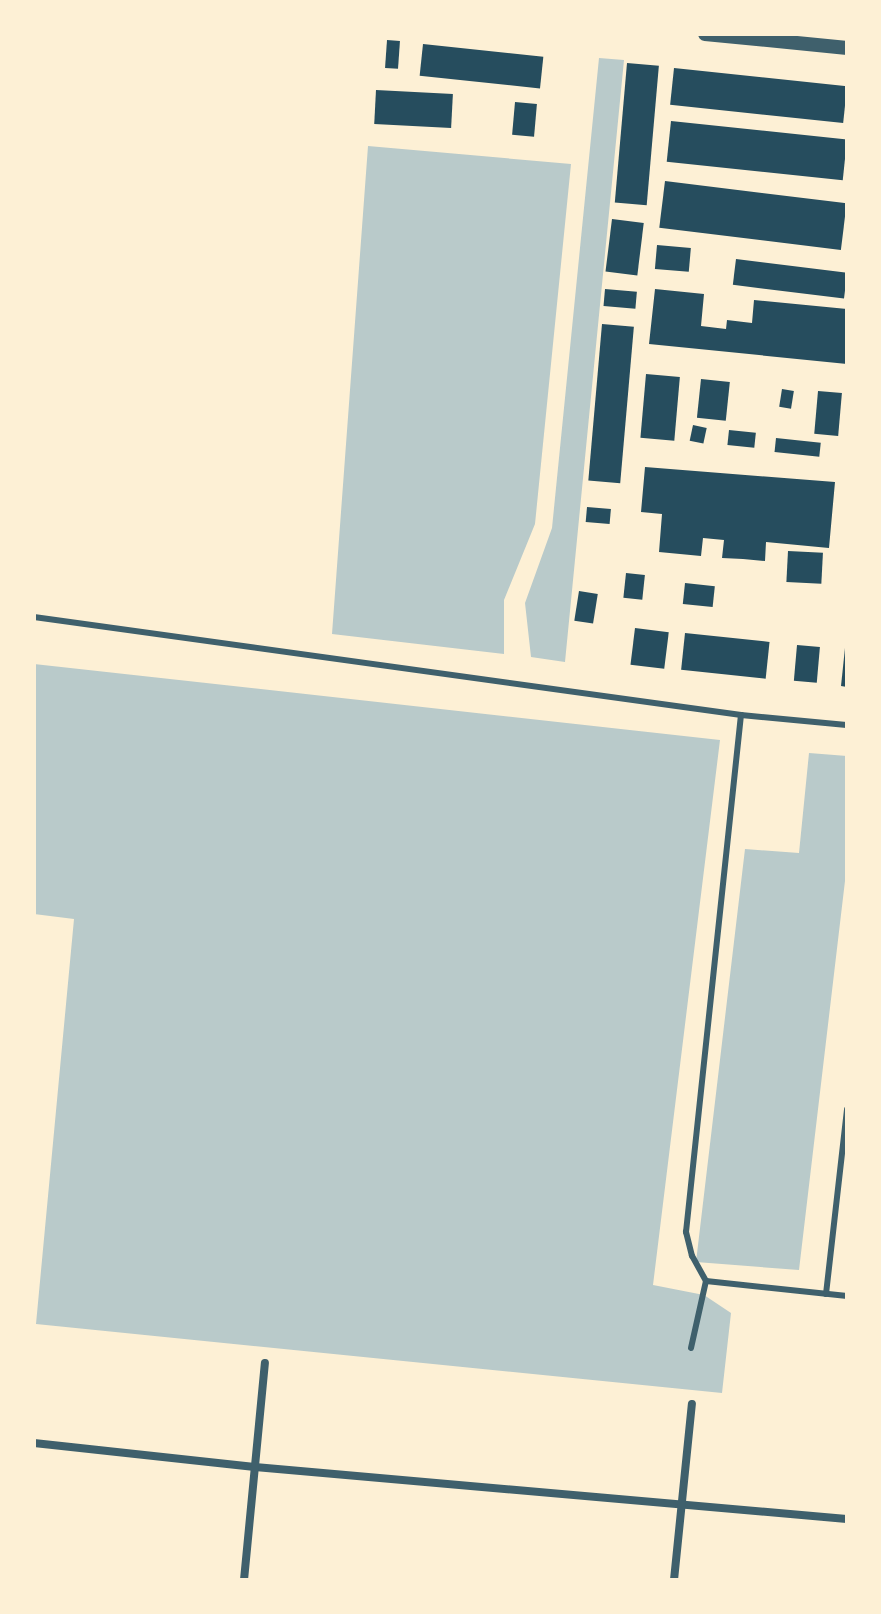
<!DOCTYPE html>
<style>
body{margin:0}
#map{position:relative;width:881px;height:1614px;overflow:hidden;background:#fdf0d5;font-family:Literata,serif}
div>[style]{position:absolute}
.green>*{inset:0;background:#b9caca}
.building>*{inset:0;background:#264d5e;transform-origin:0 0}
.service>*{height:6px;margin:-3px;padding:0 3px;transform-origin:3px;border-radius:3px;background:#3f606c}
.minor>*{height:8px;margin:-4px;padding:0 4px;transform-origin:4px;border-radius:4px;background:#3f606c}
.tertiary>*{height:14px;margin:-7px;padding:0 7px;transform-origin:7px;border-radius:7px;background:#3f606c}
span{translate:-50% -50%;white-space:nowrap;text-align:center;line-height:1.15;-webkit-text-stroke:7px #fdf0d5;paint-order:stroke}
.frame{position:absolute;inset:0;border:36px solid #fdf0d5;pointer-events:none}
</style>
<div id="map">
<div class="green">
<div style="clip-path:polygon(599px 58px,624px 60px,565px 662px,531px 657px,525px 603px,552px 528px)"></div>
<div style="clip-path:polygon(368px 146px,571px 164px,535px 524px,504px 600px,504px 654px,332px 634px)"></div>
<div style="clip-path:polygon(34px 664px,720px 740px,653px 1285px,704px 1295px,731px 1313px,722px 1393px,36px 1324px,74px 919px,34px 914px)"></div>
<div style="clip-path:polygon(809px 753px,847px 756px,847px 864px,799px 1270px,696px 1262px,745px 849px,799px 853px)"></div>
</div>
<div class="building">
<div style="left:387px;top:40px;width:13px;height:28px;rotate:4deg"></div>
<div style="left:423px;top:44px;width:121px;height:32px;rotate:6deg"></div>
<div style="left:627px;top:63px;width:32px;height:140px;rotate:5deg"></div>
<div style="left:674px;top:68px;width:174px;height:37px;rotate:6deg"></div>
<div style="left:376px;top:90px;width:77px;height:34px;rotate:3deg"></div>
<div style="left:515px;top:102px;width:22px;height:33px;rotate:5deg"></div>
<div style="left:671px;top:121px;width:177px;height:41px;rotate:6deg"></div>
<div style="left:665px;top:181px;width:183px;height:47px;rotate:7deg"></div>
<div style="left:612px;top:219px;width:32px;height:53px;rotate:7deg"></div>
<div style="left:657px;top:245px;width:34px;height:24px;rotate:5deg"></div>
<div style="left:736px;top:259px;width:112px;height:26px;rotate:7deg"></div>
<div style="left:605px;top:289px;width:32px;height:17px;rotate:5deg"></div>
<div style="clip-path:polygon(655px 289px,704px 294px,701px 326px,726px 329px,727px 320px,752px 323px,754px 300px,847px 309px,847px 364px,649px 344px)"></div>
<div style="left:602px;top:324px;width:32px;height:157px;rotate:5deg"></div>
<div style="left:646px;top:374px;width:34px;height:64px;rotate:5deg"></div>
<div style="left:701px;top:379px;width:29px;height:39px;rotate:6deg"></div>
<div style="left:782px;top:389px;width:12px;height:18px;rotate:9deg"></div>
<div style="left:818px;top:391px;width:24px;height:43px;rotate:5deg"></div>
<div style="left:693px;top:425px;width:14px;height:16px;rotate:12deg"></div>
<div style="left:729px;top:430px;width:27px;height:15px;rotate:6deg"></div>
<div style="left:776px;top:438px;width:45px;height:14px;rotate:6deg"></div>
<div style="clip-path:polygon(645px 467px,835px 482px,829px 548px,766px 542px,765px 561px,743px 559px,722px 558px,724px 540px,703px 538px,701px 556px,659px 552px,662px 514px,641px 512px)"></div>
<div style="left:587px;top:507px;width:24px;height:15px;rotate:5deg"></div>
<div style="left:788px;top:551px;width:35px;height:31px;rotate:3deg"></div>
<div style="left:626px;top:573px;width:19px;height:25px;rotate:6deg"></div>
<div style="left:685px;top:583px;width:30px;height:21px;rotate:6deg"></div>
<div style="left:579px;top:591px;width:19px;height:30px;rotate:9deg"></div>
<div style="left:635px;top:628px;width:34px;height:37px;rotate:7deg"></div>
<div style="left:685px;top:633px;width:85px;height:37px;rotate:6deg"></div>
<div style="left:797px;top:645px;width:23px;height:36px;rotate:5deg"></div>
<div style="clip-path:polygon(845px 648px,847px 648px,847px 687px,841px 686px)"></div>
</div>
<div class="service">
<div style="left:34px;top:617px;width:714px;rotate:7.89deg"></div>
<div style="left:741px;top:715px;width:106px;rotate:5.4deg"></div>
<div style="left:706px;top:1281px;width:142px;rotate:6.1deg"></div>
<div style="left:826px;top:1294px;width:186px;rotate:-83.5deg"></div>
<div style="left:691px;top:1348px;width:69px;rotate:-77.4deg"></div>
<div style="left:706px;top:1281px;width:29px;rotate:-119deg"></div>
<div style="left:692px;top:1256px;width:25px;rotate:-104deg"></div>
<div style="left:686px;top:1232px;width:520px;rotate:-83.93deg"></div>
</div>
<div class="minor">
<div style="left:34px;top:1443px;width:222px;rotate:6.2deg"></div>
<div style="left:255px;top:1467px;width:594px;rotate:5.02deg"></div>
<div style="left:244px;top:1580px;width:218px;rotate:-84.5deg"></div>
<div style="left:674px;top:1580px;width:177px;rotate:-84.2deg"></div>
</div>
<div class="tertiary">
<div style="left:705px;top:34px;width:143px;rotate:5.6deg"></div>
</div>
<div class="frame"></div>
</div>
